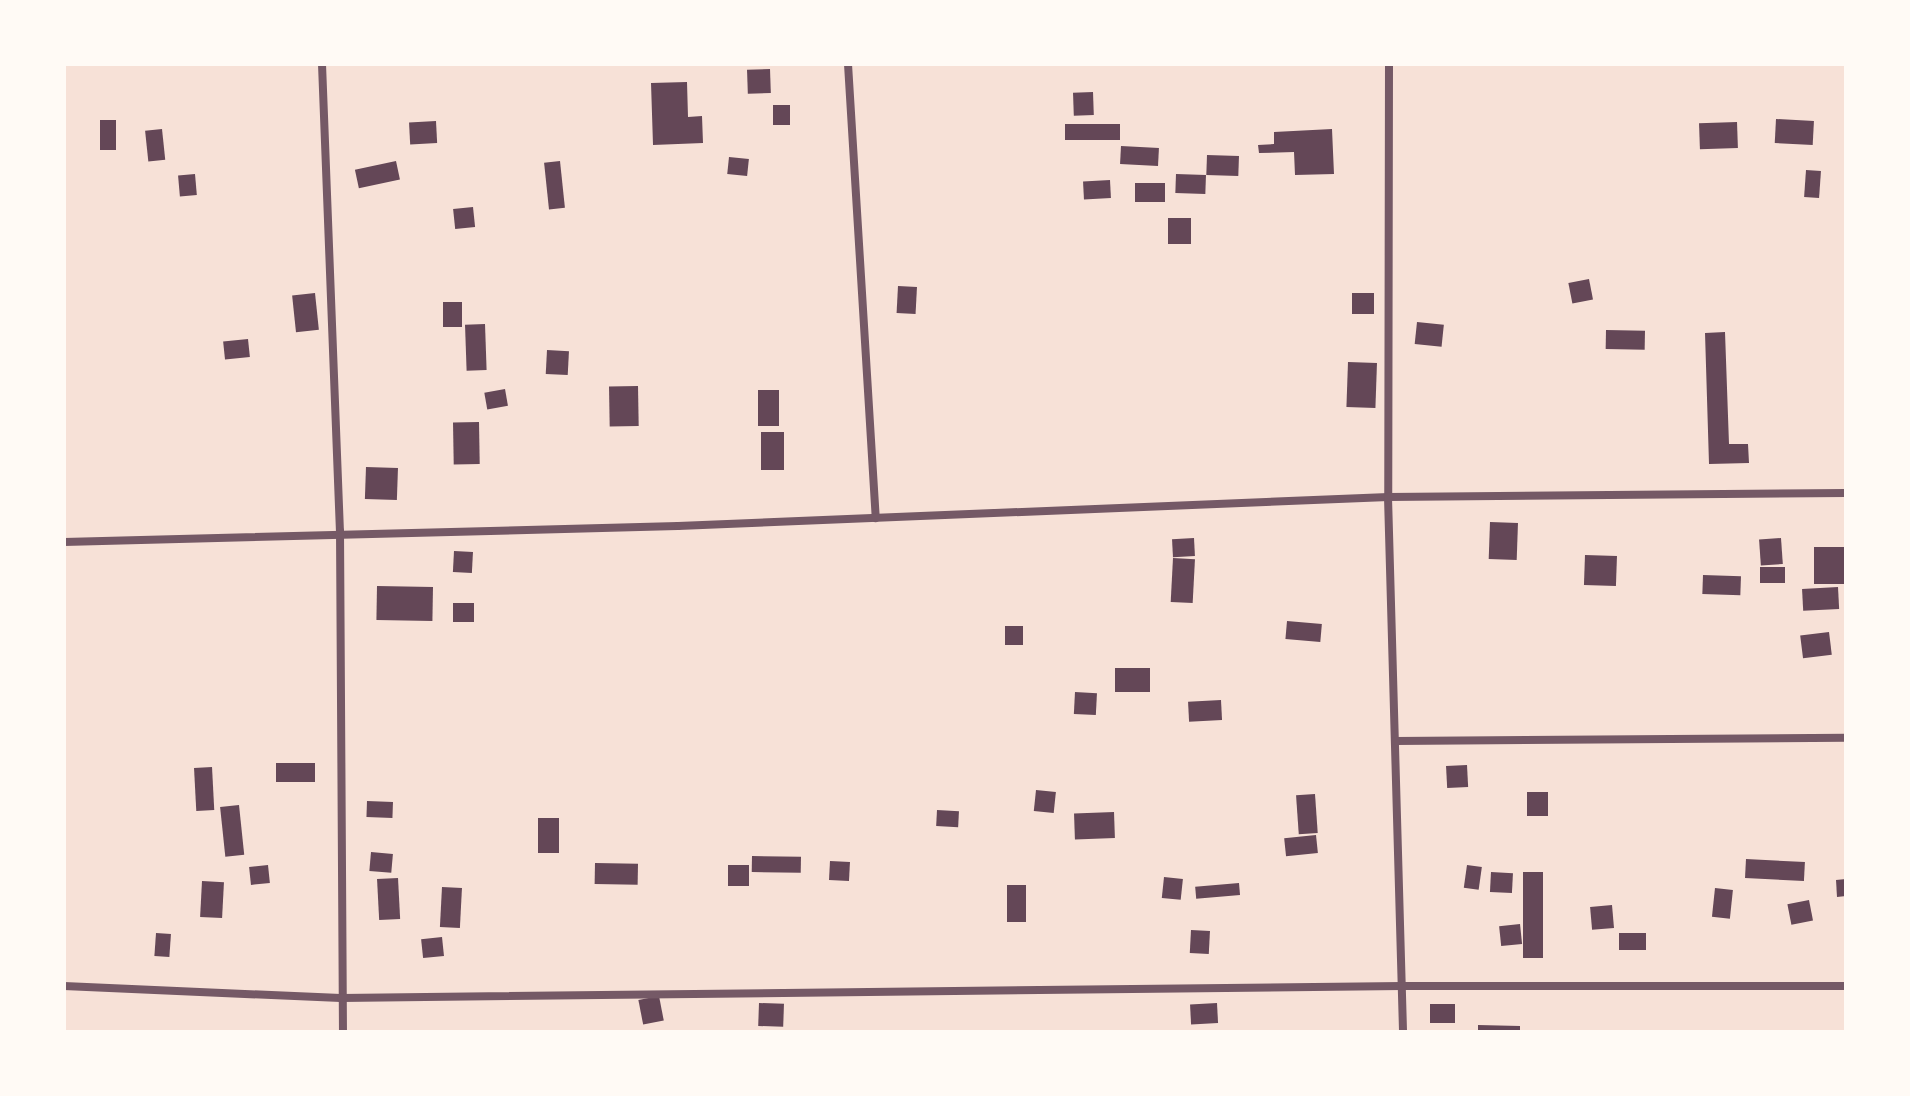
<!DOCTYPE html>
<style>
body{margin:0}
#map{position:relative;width:1910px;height:1096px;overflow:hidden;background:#f7e1d7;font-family:"DM Sans",sans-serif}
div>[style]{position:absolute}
.building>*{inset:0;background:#644757;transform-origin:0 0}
.minor>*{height:8px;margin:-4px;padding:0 4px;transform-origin:4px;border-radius:4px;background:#755966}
span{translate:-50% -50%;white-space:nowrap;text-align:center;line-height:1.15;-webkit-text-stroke:7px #fffaf5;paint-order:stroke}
.frame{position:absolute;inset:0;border:66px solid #fffaf5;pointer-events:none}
</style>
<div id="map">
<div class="building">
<div style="left:770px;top:69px;width:24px;height:23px;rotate:88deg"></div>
<div style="clip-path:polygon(687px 82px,688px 117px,702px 116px,703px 143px,653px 145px,651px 83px)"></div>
<div style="left:1093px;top:92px;width:23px;height:20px;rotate:88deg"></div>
<div style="left:773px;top:105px;width:17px;height:20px"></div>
<div style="left:1776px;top:119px;width:38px;height:24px;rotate:3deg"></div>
<div style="left:100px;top:120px;width:16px;height:30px"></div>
<div style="left:436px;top:121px;width:22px;height:27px;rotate:87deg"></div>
<div style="left:1737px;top:122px;width:26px;height:38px;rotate:88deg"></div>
<div style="left:1120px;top:124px;width:16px;height:55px;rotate:90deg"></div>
<div style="left:162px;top:129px;width:31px;height:17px;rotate:84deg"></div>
<div style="clip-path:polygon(1332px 129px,1334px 174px,1295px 175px,1294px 152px,1259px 153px,1258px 145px,1274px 144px,1274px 132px)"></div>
<div style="left:1121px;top:146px;width:38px;height:18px;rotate:3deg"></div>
<div style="left:1207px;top:155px;width:32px;height:20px;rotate:2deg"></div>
<div style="left:729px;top:157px;width:20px;height:17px;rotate:6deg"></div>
<div style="left:396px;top:161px;width:19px;height:42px;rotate:78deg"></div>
<div style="left:560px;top:161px;width:47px;height:16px;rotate:84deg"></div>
<div style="left:1806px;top:170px;width:15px;height:27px;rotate:4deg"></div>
<div style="left:195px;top:174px;width:21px;height:17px;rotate:85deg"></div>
<div style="left:1176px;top:174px;width:30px;height:19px;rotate:2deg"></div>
<div style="left:1110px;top:180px;width:18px;height:27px;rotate:87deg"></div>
<div style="left:1135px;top:183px;width:30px;height:19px"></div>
<div style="left:473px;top:207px;width:20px;height:20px;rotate:84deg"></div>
<div style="left:1168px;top:218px;width:23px;height:26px"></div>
<div style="left:1589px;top:279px;width:21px;height:21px;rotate:79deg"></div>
<div style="left:898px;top:286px;width:19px;height:27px;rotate:3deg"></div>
<div style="left:315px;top:293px;width:37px;height:23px;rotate:84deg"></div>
<div style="left:1374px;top:293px;width:21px;height:22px;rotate:90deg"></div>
<div style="left:443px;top:302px;width:19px;height:25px"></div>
<div style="left:1417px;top:322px;width:27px;height:22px;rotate:6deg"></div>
<div style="left:485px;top:324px;width:46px;height:20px;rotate:88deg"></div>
<div style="left:1606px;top:330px;width:39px;height:19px;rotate:1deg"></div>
<div style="clip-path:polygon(1725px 332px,1729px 444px,1748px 444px,1749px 463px,1709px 464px,1705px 333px)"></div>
<div style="left:248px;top:339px;width:18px;height:25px;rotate:84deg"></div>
<div style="left:547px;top:350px;width:22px;height:24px;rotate:3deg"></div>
<div style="left:1348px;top:362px;width:29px;height:45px;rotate:2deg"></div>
<div style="left:638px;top:386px;width:40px;height:29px;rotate:89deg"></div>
<div style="left:505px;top:389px;width:17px;height:21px;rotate:80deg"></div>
<div style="left:758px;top:390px;width:21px;height:36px"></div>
<div style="left:479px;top:422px;width:42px;height:26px;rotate:89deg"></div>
<div style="left:761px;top:432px;width:23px;height:38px"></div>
<div style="left:366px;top:467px;width:32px;height:32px;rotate:2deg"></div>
<div style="left:1490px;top:522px;width:28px;height:37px;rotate:2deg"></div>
<div style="left:1194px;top:538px;width:18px;height:22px;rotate:87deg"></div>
<div style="left:1781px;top:538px;width:26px;height:22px;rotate:86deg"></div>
<div style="left:1846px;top:547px;width:37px;height:32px;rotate:90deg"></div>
<div style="left:454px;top:551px;width:19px;height:21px;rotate:3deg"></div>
<div style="left:1585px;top:555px;width:32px;height:30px;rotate:2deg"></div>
<div style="left:1173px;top:558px;width:22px;height:44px;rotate:3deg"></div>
<div style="left:1760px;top:567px;width:25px;height:16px"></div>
<div style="left:1703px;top:575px;width:38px;height:19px;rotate:2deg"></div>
<div style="left:377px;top:586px;width:56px;height:34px;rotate:1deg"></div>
<div style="left:1838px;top:587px;width:22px;height:36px;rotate:87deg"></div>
<div style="left:474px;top:603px;width:19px;height:21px;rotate:90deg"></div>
<div style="left:1287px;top:621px;width:35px;height:18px;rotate:5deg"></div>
<div style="left:1005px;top:626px;width:18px;height:19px"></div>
<div style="left:1829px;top:632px;width:23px;height:29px;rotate:83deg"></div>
<div style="left:1115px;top:668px;width:35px;height:24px"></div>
<div style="left:1075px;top:692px;width:22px;height:22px;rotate:3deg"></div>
<div style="left:1221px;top:700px;width:20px;height:33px;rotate:87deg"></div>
<div style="left:315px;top:763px;width:19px;height:39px;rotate:90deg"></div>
<div style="left:1467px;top:765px;width:22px;height:21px;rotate:87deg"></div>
<div style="left:212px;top:767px;width:43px;height:18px;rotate:87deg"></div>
<div style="left:1036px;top:790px;width:20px;height:21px;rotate:6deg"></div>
<div style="left:1527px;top:792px;width:21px;height:24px"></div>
<div style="left:1315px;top:794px;width:39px;height:19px;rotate:86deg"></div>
<div style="left:367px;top:801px;width:26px;height:16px;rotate:2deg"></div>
<div style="left:239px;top:805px;width:50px;height:19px;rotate:84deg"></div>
<div style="left:937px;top:810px;width:22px;height:16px;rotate:3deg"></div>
<div style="left:1114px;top:812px;width:26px;height:40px;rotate:88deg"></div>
<div style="left:538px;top:818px;width:21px;height:35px"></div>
<div style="left:1316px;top:835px;width:18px;height:32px;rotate:84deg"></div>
<div style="left:371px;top:852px;width:22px;height:19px;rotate:5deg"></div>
<div style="left:752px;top:856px;width:49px;height:16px;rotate:1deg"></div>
<div style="left:1746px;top:859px;width:59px;height:19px;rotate:3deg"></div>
<div style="left:830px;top:861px;width:20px;height:19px;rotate:3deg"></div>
<div style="left:595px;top:863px;width:43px;height:21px;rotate:1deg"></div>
<div style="left:268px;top:865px;width:18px;height:19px;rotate:84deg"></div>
<div style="left:728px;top:865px;width:21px;height:21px"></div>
<div style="left:1467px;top:865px;width:15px;height:23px;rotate:8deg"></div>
<div style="left:1491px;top:872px;width:22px;height:20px;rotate:3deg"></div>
<div style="left:1523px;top:872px;width:20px;height:86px"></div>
<div style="left:1164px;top:877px;width:19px;height:21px;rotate:6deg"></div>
<div style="left:398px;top:878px;width:41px;height:21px;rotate:87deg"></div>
<div style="clip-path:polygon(1846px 879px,1846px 896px,1837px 897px,1836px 880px)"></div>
<div style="left:202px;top:881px;width:22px;height:36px;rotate:3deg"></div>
<div style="left:1239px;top:883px;width:12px;height:44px;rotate:85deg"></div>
<div style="left:1007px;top:885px;width:19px;height:37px"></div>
<div style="left:442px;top:887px;width:20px;height:40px;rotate:3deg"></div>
<div style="left:1715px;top:888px;width:18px;height:29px;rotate:6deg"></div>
<div style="left:1809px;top:900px;width:21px;height:22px;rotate:79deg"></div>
<div style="left:1612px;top:905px;width:23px;height:22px;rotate:85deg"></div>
<div style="left:1520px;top:924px;width:20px;height:21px;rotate:84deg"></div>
<div style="left:1191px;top:930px;width:19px;height:23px;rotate:3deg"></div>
<div style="left:156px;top:933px;width:15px;height:23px;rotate:4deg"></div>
<div style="left:1646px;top:933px;width:17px;height:27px;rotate:90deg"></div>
<div style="left:442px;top:937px;width:19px;height:21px;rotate:84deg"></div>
<div style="left:659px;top:996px;width:25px;height:21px;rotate:79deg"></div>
<div style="left:759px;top:1003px;width:25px;height:23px;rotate:2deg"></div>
<div style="left:1217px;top:1003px;width:20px;height:27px;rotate:87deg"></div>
<div style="left:1455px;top:1004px;width:19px;height:25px;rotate:90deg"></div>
<div style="clip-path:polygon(1478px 1025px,1520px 1026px,1520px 1032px,1478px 1032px)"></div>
</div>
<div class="minor">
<div style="left:322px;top:64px;width:467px;rotate:87.8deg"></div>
<div style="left:340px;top:531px;width:501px;rotate:89.66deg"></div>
<div style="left:848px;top:64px;width:455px;rotate:86.5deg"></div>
<div style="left:1389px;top:64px;width:433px;rotate:90.1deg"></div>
<div style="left:1388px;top:497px;width:535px;rotate:88.39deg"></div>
<div style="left:64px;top:542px;width:614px;rotate:-1.49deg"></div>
<div style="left:678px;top:526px;width:711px;rotate:-2.34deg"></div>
<div style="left:1388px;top:497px;width:458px;rotate:-0.5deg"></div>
<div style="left:1395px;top:741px;width:451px;rotate:-0.4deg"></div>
<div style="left:64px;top:986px;width:277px;rotate:2.5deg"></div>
<div style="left:341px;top:998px;width:1061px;rotate:-0.65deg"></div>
<div style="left:1402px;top:986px;width:444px"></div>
</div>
<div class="frame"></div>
</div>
